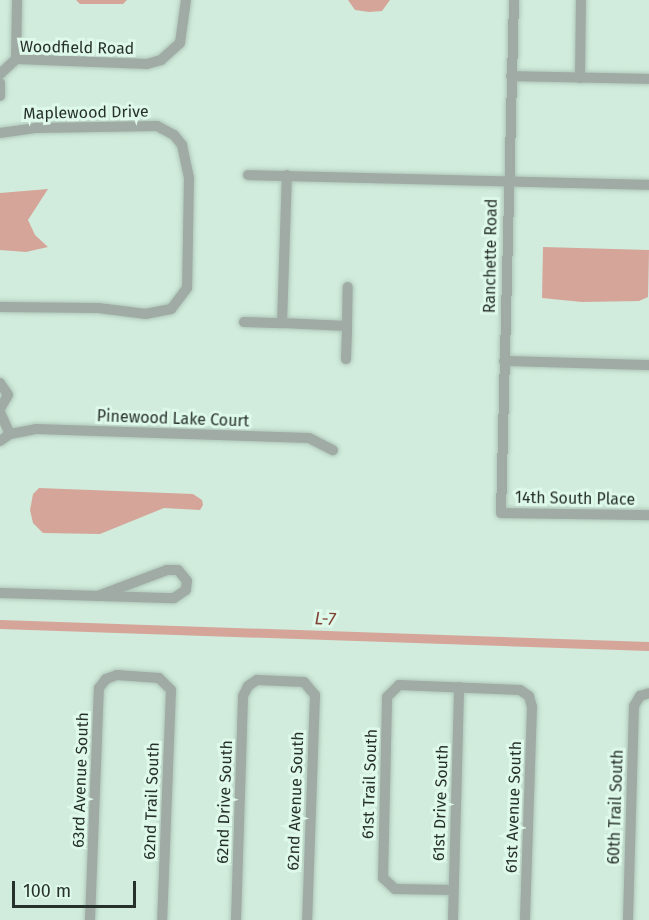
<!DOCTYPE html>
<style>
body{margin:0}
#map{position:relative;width:649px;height:920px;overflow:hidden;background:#d1ecdc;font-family:"Fira Sans",sans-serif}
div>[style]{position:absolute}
.water>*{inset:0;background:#d5a599}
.canal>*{height:9px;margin:-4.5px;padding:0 4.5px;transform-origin:4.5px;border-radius:4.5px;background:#d5a599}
.roads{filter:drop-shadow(0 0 2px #afc7b9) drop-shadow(0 0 2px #afc7b9)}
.minor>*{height:10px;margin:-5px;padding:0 5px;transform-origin:5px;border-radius:5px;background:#a0aba5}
span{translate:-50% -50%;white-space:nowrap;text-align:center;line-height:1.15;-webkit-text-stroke:6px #def9ea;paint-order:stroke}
.street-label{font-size:16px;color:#27312b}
.water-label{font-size:18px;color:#814333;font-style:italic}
.scale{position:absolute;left:12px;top:881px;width:124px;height:27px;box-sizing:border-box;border:3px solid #27312b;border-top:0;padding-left:8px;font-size:18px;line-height:21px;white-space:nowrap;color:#27312b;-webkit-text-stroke:4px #def9ea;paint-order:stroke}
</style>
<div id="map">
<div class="water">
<div style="clip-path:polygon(76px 0,127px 0,123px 4px,80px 4px)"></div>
<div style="clip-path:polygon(348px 0,390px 0,382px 11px,369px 12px,355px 10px)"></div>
<div style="clip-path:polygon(48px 189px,28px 220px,35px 235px,48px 247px,26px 252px,0 250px,0 193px)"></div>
<div style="clip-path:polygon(543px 247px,649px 250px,648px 297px,639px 301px,582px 302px,542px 298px)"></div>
<div style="clip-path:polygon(39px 488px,193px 494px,202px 500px,203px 505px,200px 510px,164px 508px,100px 534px,43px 533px,33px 523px,30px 510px,33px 494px)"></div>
</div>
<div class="canal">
<div style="left:0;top:624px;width:649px;rotate:1.94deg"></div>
</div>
<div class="roads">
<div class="minor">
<div style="left:514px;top:0;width:513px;rotate:91.45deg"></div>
<div style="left:501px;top:513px;width:148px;rotate:0.8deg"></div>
<div style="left:16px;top:59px;width:59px;rotate:-89deg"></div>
<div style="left:0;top:74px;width:22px;rotate:-43deg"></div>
<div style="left:16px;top:59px;width:131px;rotate:2.2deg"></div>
<div style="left:147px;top:64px;width:15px;rotate:-16deg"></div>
<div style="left:161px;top:60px;width:25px;rotate:-42deg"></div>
<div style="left:180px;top:43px;width:43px;rotate:-82.1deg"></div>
<div style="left:511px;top:76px;width:138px;rotate:1.2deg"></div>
<div style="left:580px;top:78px;width:78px;rotate:-89.3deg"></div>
<div style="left:0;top:83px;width:13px;rotate:90deg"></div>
<div style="left:0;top:133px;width:37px;rotate:-8deg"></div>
<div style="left:37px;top:128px;width:120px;rotate:-1deg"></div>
<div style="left:157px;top:126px;width:19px;rotate:28deg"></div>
<div style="left:174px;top:135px;width:13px;rotate:51deg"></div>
<div style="left:182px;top:145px;width:34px;rotate:78deg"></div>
<div style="left:189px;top:178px;width:110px;rotate:91deg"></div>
<div style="left:187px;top:288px;width:26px;rotate:127deg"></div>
<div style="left:171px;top:309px;width:25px;rotate:169deg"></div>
<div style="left:146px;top:314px;width:48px;rotate:-172.9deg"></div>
<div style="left:98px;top:308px;width:98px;rotate:-179.4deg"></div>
<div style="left:248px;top:175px;width:401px;rotate:1.4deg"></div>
<div style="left:244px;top:322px;width:38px;rotate:2deg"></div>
<div style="left:282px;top:323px;width:148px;rotate:-88.1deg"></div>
<div style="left:282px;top:323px;width:65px;rotate:2.6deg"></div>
<div style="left:347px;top:326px;width:39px;rotate:-89deg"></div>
<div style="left:346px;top:359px;width:33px;rotate:-88deg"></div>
<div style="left:504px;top:361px;width:145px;rotate:1.6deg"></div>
<div style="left:0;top:383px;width:14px;rotate:56deg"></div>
<div style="left:8px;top:395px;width:16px;rotate:120deg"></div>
<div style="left:0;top:412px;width:24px;rotate:66deg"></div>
<div style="left:0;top:441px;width:12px;rotate:-35deg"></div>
<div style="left:10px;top:434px;width:26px;rotate:-11deg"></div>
<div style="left:36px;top:429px;width:273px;rotate:1.9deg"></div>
<div style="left:309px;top:438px;width:27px;rotate:27deg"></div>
<div style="left:0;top:593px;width:1px"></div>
<div style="left:1px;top:593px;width:173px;rotate:1.7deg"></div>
<div style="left:174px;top:598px;width:14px;rotate:-34deg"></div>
<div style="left:186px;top:590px;width:9px;rotate:-84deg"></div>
<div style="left:187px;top:581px;width:14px;rotate:-129deg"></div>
<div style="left:178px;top:570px;width:11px;rotate:180deg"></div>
<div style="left:167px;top:570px;width:74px;rotate:159.4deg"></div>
<div style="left:453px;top:890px;width:58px;rotate:-179deg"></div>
<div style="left:395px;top:889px;width:16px;rotate:-137deg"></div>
<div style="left:383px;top:878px;width:181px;rotate:-88.7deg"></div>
<div style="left:387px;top:697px;width:17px;rotate:-45deg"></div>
<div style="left:399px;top:685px;width:121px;rotate:2.4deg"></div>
<div style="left:520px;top:690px;width:11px;rotate:34deg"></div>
<div style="left:529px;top:696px;width:11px;rotate:75deg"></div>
<div style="left:532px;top:707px;width:213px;rotate:91.9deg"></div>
<div style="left:90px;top:920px;width:232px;rotate:-87.8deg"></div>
<div style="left:99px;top:688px;width:11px;rotate:-52deg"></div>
<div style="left:106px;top:679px;width:12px;rotate:-20deg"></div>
<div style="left:117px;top:675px;width:42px;rotate:4.1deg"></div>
<div style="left:159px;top:678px;width:17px;rotate:45deg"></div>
<div style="left:171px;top:690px;width:230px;rotate:92.2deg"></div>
<div style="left:236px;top:920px;width:224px;rotate:-88.2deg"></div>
<div style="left:243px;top:696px;width:11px;rotate:-63deg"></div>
<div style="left:248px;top:686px;width:11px;rotate:-34deg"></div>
<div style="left:257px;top:680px;width:47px;rotate:2.4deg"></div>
<div style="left:304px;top:682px;width:17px;rotate:50deg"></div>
<div style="left:315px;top:695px;width:225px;rotate:92deg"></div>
<div style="left:453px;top:920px;width:233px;rotate:-88.5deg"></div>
<div style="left:628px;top:920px;width:214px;rotate:-88.4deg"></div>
<div style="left:634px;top:706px;width:12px;rotate:-59deg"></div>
<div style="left:640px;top:696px;width:9px;rotate:-18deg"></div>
</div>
</div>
<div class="street-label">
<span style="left:77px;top:48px;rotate:1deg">Woodfield Road</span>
<span style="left:86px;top:113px;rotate:-1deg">Maplewood Drive</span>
<span style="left:491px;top:256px;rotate:-89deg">Ranchette Road</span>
<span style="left:173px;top:419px;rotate:2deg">Pinewood Lake Court</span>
<span style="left:575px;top:499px;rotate:1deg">14th South Place</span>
<span style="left:81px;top:780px;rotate:-88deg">63rd Avenue South</span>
<span style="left:370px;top:784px;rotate:-88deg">61st Trail South</span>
<span style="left:152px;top:801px;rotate:-88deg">62nd Trail South</span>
<span style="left:296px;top:801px;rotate:-88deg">62nd Avenue South</span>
<span style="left:225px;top:802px;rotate:-88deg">62nd Drive South</span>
<span style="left:441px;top:803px;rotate:-88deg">61st Drive South</span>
<span style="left:514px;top:807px;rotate:-88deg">61st Avenue South</span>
<span style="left:616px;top:807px;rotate:-88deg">60th Trail South</span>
</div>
<div class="water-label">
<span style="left:325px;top:619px;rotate:2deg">L-7</span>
</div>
<div class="scale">100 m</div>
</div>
